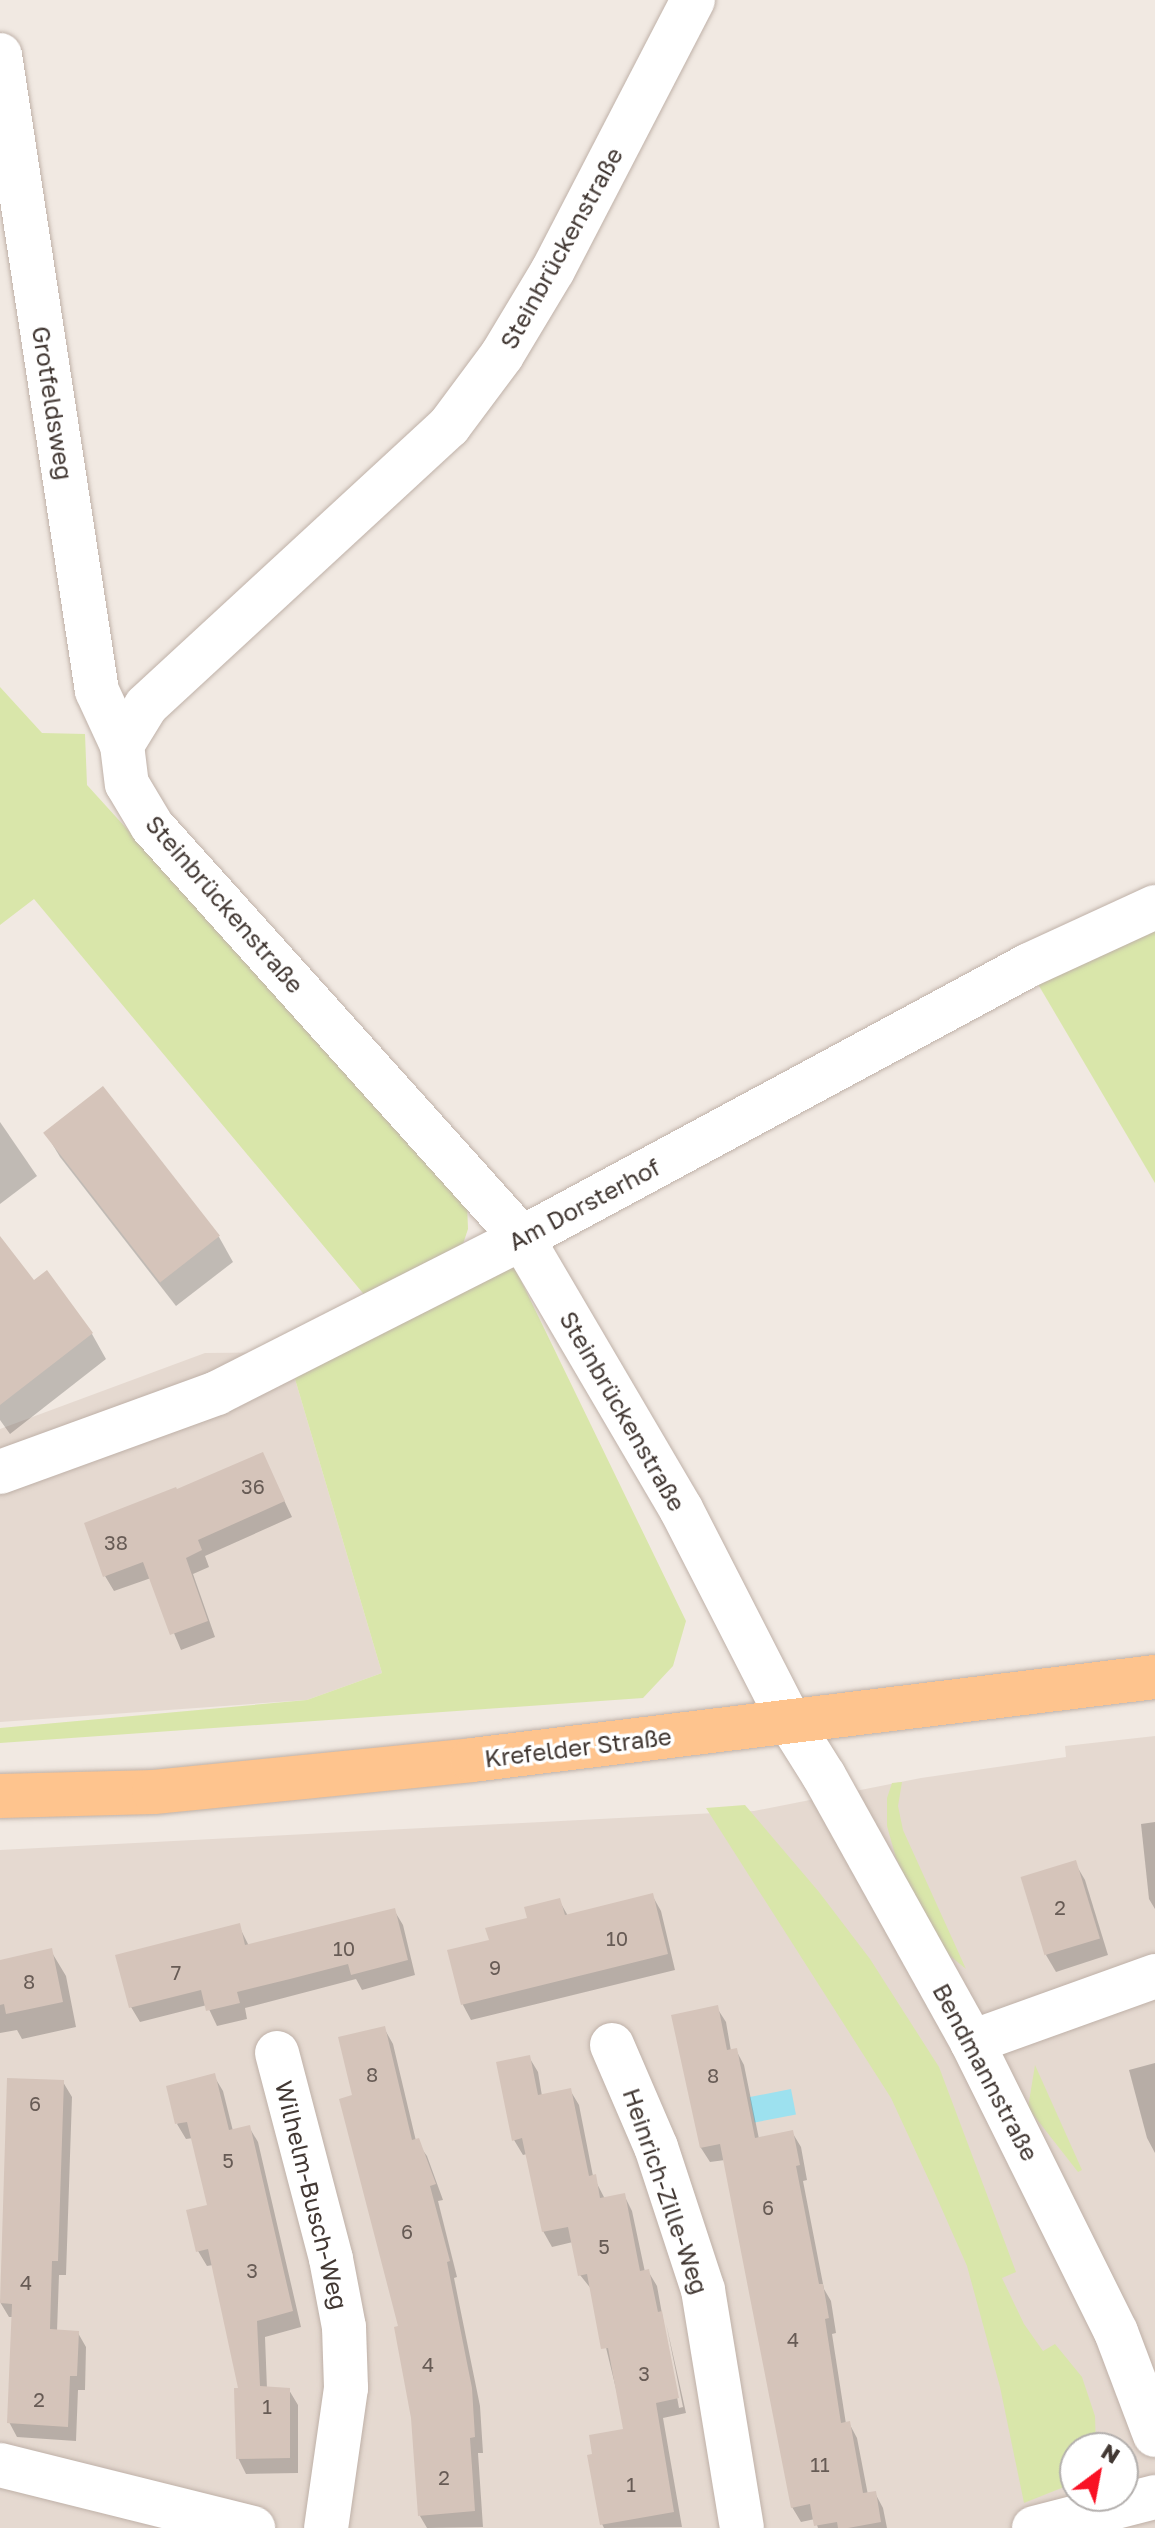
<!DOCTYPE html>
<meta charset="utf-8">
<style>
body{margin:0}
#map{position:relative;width:1155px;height:2528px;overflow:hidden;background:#f1e9e2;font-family:"Golos Text",sans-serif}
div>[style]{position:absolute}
.residential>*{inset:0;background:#e5d9d0}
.green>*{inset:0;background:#d9e6aa}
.water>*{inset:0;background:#9de1ef;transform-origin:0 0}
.shadow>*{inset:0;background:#0003}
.building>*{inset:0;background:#d5c4ba;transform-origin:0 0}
.roads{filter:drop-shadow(0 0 2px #bfb1a8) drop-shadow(0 0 2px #bfb1a8)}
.minor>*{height:44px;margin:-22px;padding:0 22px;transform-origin:22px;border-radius:22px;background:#fff}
.major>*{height:44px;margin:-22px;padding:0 22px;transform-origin:22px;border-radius:22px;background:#fec48e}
span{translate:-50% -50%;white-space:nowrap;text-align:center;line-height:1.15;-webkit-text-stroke:7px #fff;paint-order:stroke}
.number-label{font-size:20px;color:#675b55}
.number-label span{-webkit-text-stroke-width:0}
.street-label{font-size:24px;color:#423833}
.north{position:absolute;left:1059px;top:2432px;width:80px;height:80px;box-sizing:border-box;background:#fff;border:2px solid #b3afad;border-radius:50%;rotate:32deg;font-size:22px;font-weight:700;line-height:32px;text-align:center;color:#423833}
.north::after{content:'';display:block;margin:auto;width:28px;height:36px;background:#f91124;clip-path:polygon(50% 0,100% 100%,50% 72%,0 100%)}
</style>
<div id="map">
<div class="residential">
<div style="clip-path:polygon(287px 1352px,382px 1673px,307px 1700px,0 1722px,0 1429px,205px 1353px)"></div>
<div style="clip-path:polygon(evenodd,1155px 1736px,1155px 2528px,0 2528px,0 1850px,754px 1811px,921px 1778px,1066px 1757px,1065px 1746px,1155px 1736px,1075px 2448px,1123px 2448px,1123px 2496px,1075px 2496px,1075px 2448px)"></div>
</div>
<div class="green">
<div style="clip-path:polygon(0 687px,42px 733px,85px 734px,87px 785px,467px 1203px,468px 1229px,461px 1250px,372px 1304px,34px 899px,0 925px)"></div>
<div style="clip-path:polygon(1155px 908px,1155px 1183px,1032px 974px)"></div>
<div style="clip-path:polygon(510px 1258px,686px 1621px,673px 1666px,643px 1698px,0 1743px,0 1728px,307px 1700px,382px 1673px,287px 1352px)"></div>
<div style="clip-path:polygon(902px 1782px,898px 1806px,903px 1830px,966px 1969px,949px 1955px,928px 1925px,896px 1858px,887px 1826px,887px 1798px,892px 1783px)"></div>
<div style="clip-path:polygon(745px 1805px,819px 1892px,870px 1959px,939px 2067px,1016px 2272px,1002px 2278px,1024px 2324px,1043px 2351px,1055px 2344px,1082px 2377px,1095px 2416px,1096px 2448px,1075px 2448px,1075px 2480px,1069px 2485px,1024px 2503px,1000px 2387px,967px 2266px,933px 2189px,891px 2098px,706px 1808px)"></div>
<div style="clip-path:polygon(1035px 2065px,1082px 2170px,1078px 2172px,1028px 2108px)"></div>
</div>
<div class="water">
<div style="left:791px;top:2089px;width:26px;height:42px;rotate:79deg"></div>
</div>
<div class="shadow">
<div style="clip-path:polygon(0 1122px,37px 1176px,0 1204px)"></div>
<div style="clip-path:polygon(45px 1132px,219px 1237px,233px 1262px,176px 1306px,60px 1157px)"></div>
<div style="clip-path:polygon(0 1239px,34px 1283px,92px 1334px,106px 1359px,10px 1434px,0 1420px)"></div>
<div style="clip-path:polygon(262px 1454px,292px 1517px,205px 1556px,209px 1567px,193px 1574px,215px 1637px,181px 1650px,151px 1578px,114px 1591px,105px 1576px,177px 1492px)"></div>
<div style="clip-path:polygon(1155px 1822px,1155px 1909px,1149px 1899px,1141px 1824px)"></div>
<div style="clip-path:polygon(1075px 1863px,1085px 1880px,1108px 1955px,1056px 1972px,1046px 1955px)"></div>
<div style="clip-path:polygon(652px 1895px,661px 1911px,675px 1970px,471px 2020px,463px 2005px,449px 1951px,491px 1941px,559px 1900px,568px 1916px)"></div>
<div style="clip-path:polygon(394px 1910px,403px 1925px,415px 1975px,362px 1990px,356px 1979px,245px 2008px,247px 2019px,217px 2026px,207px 2005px,140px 2022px,131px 2007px,239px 1926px,249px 1946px)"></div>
<div style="clip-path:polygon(51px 1951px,66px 1976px,76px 2027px,22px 2039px,17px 2030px,0 2033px,0 1962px)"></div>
<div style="clip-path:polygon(717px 2008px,726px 2022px,731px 2051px,736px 2050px,744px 2065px,759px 2139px,792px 2132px,801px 2147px,807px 2180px,803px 2181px,824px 2289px,831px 2301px,836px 2333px,832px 2334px,846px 2424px,849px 2423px,857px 2438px,868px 2495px,875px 2493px,883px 2508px,887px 2528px,818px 2528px,815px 2519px,801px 2522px,792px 2507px,725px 2160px,710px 2162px,701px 2148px)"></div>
<div style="clip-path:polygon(384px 2028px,393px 2044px,416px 2141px,427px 2156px,443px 2200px,438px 2201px,457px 2277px,454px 2278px,480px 2406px,483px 2453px,478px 2453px,483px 2527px,427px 2528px,420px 2516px,413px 2418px,400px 2328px,354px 2096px)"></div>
<div style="clip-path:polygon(529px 2057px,538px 2072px,542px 2096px,570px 2090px,579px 2105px,593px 2176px,605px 2199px,624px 2195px,632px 2211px,645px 2272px,648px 2271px,657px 2286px,679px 2408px,683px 2407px,666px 2323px,686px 2413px,663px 2418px,682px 2527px,604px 2528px,602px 2524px,626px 2430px,592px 2290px,580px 2275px,573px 2242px,552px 2247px,543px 2231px,527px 2154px,523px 2155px,514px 2140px)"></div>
<div style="clip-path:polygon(1155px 2063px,1155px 2153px,1147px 2138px,1129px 2070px)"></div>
<div style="clip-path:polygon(214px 2076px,223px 2091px,233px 2131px,249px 2127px,258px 2142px,301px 2327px,265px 2337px,267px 2389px,289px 2390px,298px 2405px,298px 2473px,246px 2474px,238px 2458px,241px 2390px,213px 2265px,207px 2266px,198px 2251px,210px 2206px,193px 2138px,186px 2139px,177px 2124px)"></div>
<div style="clip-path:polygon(63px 2082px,72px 2097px,66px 2275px,59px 2275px,57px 2332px,78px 2333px,86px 2347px,85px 2390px,78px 2390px,76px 2441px,17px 2437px,9px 2422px,14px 2317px,9px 2317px,0 2302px)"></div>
</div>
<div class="building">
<div style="left:103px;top:1086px;width:190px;height:76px;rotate:52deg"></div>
<div style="clip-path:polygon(0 1236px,34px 1280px,47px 1270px,93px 1333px,0 1405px)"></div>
<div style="clip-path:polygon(263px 1452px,285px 1501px,198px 1540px,202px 1550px,186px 1558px,208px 1621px,170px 1635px,143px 1562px,103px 1577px,84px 1523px,176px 1487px,177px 1489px)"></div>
<div style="left:1076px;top:1860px;width:82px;height:58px;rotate:73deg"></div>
<div style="clip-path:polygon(653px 1893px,668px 1954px,461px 2005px,447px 1950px,489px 1940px,485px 1928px,527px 1918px,524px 1907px,560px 1898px,565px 1915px)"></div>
<div style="clip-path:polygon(395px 1908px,408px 1960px,351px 1975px,348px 1964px,290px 1979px,237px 1992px,240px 2003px,206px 2011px,201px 1990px,129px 2008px,115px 1955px,240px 1923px,245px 1945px)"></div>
<div style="clip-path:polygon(52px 1948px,63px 2002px,6px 2014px,4px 2004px,0 2005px,0 1960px)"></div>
<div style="clip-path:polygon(718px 2005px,727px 2050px,737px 2048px,755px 2138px,793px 2130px,800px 2165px,796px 2166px,819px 2284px,823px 2284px,829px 2318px,825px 2319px,841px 2423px,850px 2421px,863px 2493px,876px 2491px,881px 2522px,848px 2528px,838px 2528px,837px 2522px,814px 2526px,810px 2504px,791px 2508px,720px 2144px,700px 2148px,671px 2015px)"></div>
<div style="clip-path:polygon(385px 2026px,412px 2140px,419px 2138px,436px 2184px,430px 2186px,450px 2261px,447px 2262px,472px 2388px,475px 2437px,470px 2438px,475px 2511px,418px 2516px,411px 2418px,394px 2327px,398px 2326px,339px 2099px,352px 2095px,338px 2037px)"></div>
<div style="clip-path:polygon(530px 2055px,538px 2095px,571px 2088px,589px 2176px,596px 2174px,600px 2198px,625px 2193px,640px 2271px,649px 2269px,658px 2312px,662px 2311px,679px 2398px,656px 2403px,674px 2512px,600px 2525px,587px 2455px,592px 2454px,589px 2435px,623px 2429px,608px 2348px,601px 2349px,587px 2274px,578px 2276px,568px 2227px,542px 2232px,522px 2138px,512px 2141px,496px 2062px)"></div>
<div style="clip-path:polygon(215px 2073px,229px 2130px,250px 2125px,293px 2311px,257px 2321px,260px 2386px,290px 2388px,290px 2458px,236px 2459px,234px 2388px,238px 2388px,208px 2249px,196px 2252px,186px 2210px,207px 2205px,187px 2122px,175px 2124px,166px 2086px)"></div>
<div style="clip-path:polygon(7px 2078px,64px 2080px,58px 2261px,52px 2261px,50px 2329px,79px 2331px,77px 2376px,70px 2376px,68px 2427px,7px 2423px,12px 2304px,0 2303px)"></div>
</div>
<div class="roads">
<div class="minor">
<div style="left:693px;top:0;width:304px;rotate:117.4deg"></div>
<div style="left:553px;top:270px;width:99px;rotate:121deg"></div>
<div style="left:502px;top:355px;width:89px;rotate:126.7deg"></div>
<div style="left:449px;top:426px;width:413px;rotate:137.3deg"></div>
<div style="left:146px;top:706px;width:46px;rotate:121.6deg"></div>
<div style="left:122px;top:745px;width:39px;rotate:83deg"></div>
<div style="left:127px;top:784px;width:49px;rotate:59.2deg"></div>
<div style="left:152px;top:826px;width:554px;rotate:48.07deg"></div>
<div style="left:522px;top:1238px;width:314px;rotate:59.6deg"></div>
<div style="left:681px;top:1509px;width:239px;rotate:62.9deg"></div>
<div style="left:790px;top:1722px;width:64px;rotate:57.8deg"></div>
<div style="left:824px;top:1776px;width:304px;rotate:60.9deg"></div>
<div style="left:972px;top:2042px;width:324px;rotate:63.6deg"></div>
<div style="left:1116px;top:2332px;width:110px;rotate:69.3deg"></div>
<div style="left:0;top:55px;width:643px;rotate:81.33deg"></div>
<div style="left:97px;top:691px;width:60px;rotate:65.2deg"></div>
<div style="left:0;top:1472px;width:231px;rotate:-20deg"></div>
<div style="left:217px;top:1393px;width:342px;rotate:-26.9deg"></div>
<div style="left:522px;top:1238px;width:576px;rotate:-28.3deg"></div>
<div style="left:1029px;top:965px;width:139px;rotate:-24.7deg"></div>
<div style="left:972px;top:2042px;width:195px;rotate:-19.8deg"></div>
<div style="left:612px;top:2045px;width:111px;rotate:66.7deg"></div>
<div style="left:656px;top:2147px;width:151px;rotate:71.8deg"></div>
<div style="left:703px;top:2290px;width:241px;rotate:80.7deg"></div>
<div style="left:277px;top:2053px;width:213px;rotate:75.3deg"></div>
<div style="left:331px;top:2259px;width:69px;rotate:79.2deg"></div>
<div style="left:344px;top:2327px;width:61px;rotate:88.1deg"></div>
<div style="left:346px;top:2388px;width:141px;rotate:98.1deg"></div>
<div style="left:0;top:2465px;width:261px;rotate:14deg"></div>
<div style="left:1034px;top:2528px;width:125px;rotate:-14.4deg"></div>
</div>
<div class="major">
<div style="left:0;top:1796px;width:154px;rotate:-1.5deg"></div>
<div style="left:154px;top:1792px;width:320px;rotate:-5.7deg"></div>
<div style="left:472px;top:1760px;width:688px;rotate:-6.93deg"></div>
</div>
</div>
<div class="number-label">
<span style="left:253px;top:1486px">36</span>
<span style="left:116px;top:1542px">38</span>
<span style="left:1060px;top:1907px">2</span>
<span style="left:617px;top:1938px">10</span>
<span style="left:344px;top:1948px">10</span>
<span style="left:495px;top:1967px">9</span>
<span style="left:176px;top:1972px">7</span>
<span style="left:29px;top:1981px">8</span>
<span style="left:372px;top:2074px">8</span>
<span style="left:713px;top:2075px">8</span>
<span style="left:35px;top:2103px">6</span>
<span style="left:228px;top:2160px">5</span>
<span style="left:768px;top:2207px">6</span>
<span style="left:407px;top:2231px">6</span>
<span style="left:604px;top:2246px">5</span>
<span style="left:252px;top:2270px">3</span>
<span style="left:26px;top:2282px">4</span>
<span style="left:793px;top:2339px">4</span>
<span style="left:428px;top:2364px">4</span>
<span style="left:644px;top:2373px">3</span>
<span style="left:39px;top:2399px">2</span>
<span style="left:267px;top:2406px">1</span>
<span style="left:820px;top:2464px">11</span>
<span style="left:444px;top:2477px">2</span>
<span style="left:631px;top:2484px">1</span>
</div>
<div class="street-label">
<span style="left:561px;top:248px;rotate:-61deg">Steinbrückenstraße</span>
<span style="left:53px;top:403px;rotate:81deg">Grotfeldsweg</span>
<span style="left:225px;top:904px;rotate:49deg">Steinbrückenstraße</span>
<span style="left:584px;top:1204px;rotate:-28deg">Am Dorsterhof</span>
<span style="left:623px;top:1411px;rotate:60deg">Steinbrückenstraße</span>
<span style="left:578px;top:1747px;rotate:-7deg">Krefelder Straße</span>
<span style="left:986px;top:2072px;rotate:62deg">Bendmannstraße</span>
<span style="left:666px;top:2191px;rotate:71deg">Heinrich-Zille-Weg</span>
<span style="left:312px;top:2195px;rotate:76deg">Wilhelm-Busch-Weg</span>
</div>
<div class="north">N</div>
</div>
